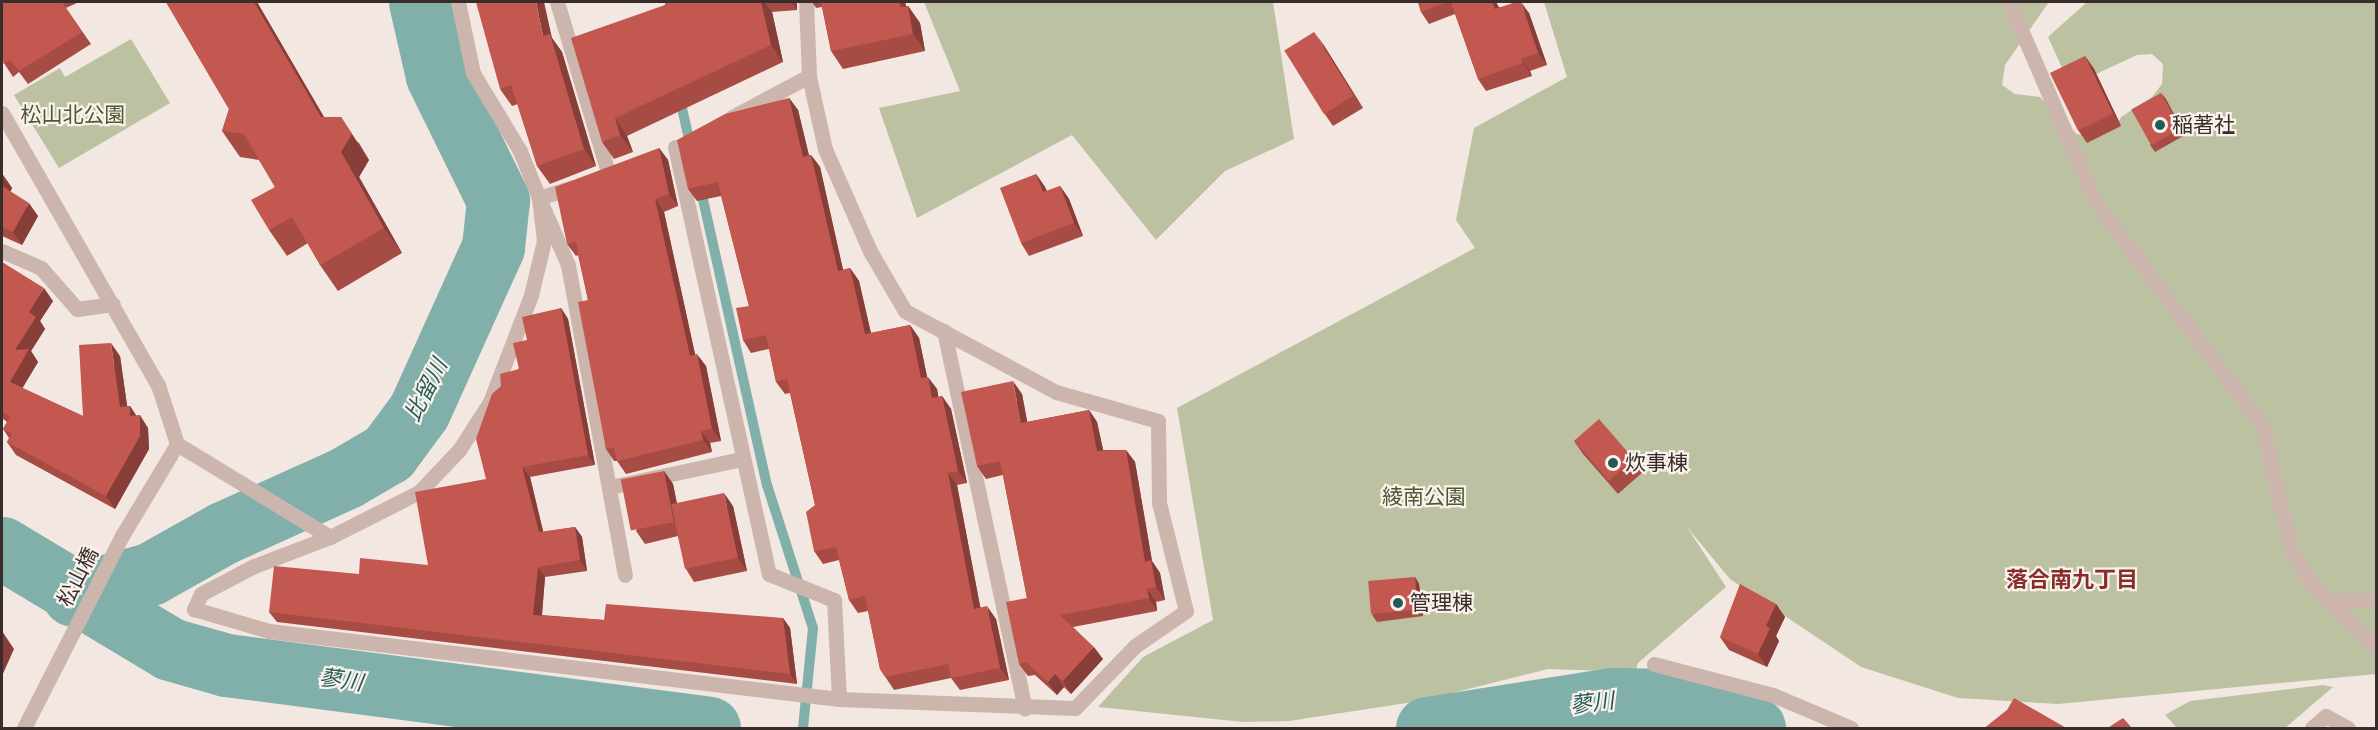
<!DOCTYPE html>
<meta charset="utf-8">
<style>
body{margin:0}
#map{position:relative;width:2378px;height:730px;overflow:hidden;background:#f3e7e1;font-family:Poppins,"Noto Sans JP",sans-serif}
div>[style]{position:absolute}
.green>*{inset:0;background:#bcc2a1}
.stream>*{height:10px;margin:-5px;padding:0 5px;transform-origin:5px;border-radius:5px;background:#81afa9}
.river>*{height:63px;margin:-31.5px;padding:0 31.5px;transform-origin:31.5px;border-radius:31.5px;background:#81afa9}
.minor>*{height:15px;margin:-7.5px;padding:0 7.5px;transform-origin:7.5px;border-radius:7.5px;background:#cbb5ad}
.wall>*{inset:0;background:#a74c45}
.shaded-wall>*{inset:0;background:#883e38}
.building>*{inset:0;background:#c25850;transform-origin:0 0}
.dots>*{width:16px;height:16px;translate:-50% -50%;box-sizing:border-box;border:3px solid #faf2ed;border-radius:50%}
span{translate:-50% -50%;white-space:nowrap;text-align:center;line-height:1.15;-webkit-text-stroke:4.5px #faf2ed;paint-order:stroke}
.park-label{font-size:21px;color:#4f5730}
.poi-label{font-size:21px;color:#392d2b}
.left{translate:0 -50%;text-align:left}
.street-label{font-size:21px;color:#392d2b}
.water-label{font-size:22px;color:#225a54;font-style:italic}
.neighbourhood-label{font-size:22px;color:#862d27;font-weight:700}
.frame{position:absolute;inset:0;border:3px solid #392d2b;pointer-events:none}
</style>
<div id="map">
<div class="green">
<div style="clip-path:polygon(924px 2px,1273px 2px,1294px 139px,1225px 171px,1156px 240px,1072px 135px,917px 218px,879px 108px,960px 91px)"></div>
<div style="clip-path:polygon(1544px 2px,2049px 2px,2005px 65px,2002px 85px,2015px 94px,2040px 97px,2077px 134px,2088px 136px,2116px 128px,2121px 117px,2152px 97px,2162px 84px,2163px 64px,2152px 54px,2137px 55px,2090px 77px,2065px 74px,2048px 37px,2087px 2px,2376px 2px,2376px 674px,2058px 704px,1958px 698px,1861px 667px,1730px 579px,1687px 527px,1726px 587px,1638px 663px,1635px 672px,1548px 669px,1420px 701px,1289px 721px,1243px 722px,1098px 707px,1143px 657px,1213px 620px,1177px 408px,1475px 248px,1456px 220px,1474px 128px,1567px 77px)"></div>
<div style="clip-path:polygon(131px 39px,170px 103px,59px 168px,14px 95px,60px 68px,65px 77px)"></div>
<div style="clip-path:polygon(2323px 685px,2333px 687px,2285px 728px,2177px 728px,2165px 715px,2190px 701px)"></div>
<div style="clip-path:polygon(1623px 721px,1663px 725px,1673px 728px,1582px 728px)"></div>
</div>
<div class="stream">
<div style="left:679px;top:95px;width:54px;rotate:77.2deg"></div>
<div style="left:700px;top:186px;width:306px;rotate:77.4deg"></div>
<div style="left:767px;top:485px;width:150px;rotate:72.2deg"></div>
<div style="left:813px;top:628px;width:100px;rotate:95.7deg"></div>
</div>
<div class="river">
<div style="left:2px;top:548px;width:196px;rotate:31deg"></div>
<div style="left:170px;top:649px;width:58px;rotate:15.9deg"></div>
<div style="left:226px;top:665px;width:487px;rotate:7.4deg"></div>
<div style="left:73px;top:595px;width:80px;rotate:-15.3deg"></div>
<div style="left:150px;top:574px;width:84px;rotate:-29.3deg"></div>
<div style="left:223px;top:533px;width:134px;rotate:-24.3deg"></div>
<div style="left:345px;top:478px;width:50px;rotate:-30.2deg"></div>
<div style="left:388px;top:453px;width:52px;rotate:-53.6deg"></div>
<div style="left:419px;top:411px;width:180px;rotate:-65.7deg"></div>
<div style="left:493px;top:247px;width:47px;rotate:-83.9deg"></div>
<div style="left:498px;top:200px;width:138px;rotate:-116.2deg"></div>
<div style="left:437px;top:76px;width:76px;rotate:-102.9deg"></div>
<div style="left:1427px;top:728px;width:188px;rotate:-8.9deg"></div>
<div style="left:1613px;top:699px;width:62px;rotate:0.9deg"></div>
<div style="left:1675px;top:700px;width:84px;rotate:19.5deg"></div>
</div>
<div class="minor">
<div style="left:557px;top:2px;width:181px;rotate:73.3deg"></div>
<div style="left:2009px;top:2px;width:219px;rotate:66.6deg"></div>
<div style="left:2096px;top:203px;width:277px;rotate:53.2deg"></div>
<div style="left:2262px;top:425px;width:130px;rotate:76.7deg"></div>
<div style="left:2292px;top:552px;width:36px;rotate:58deg"></div>
<div style="left:2311px;top:583px;width:91px;rotate:44.6deg"></div>
<div style="left:2px;top:113px;width:314px;rotate:60.2deg"></div>
<div style="left:158px;top:385px;width:62px;rotate:72.1deg"></div>
<div style="left:177px;top:444px;width:179px;rotate:31.3deg"></div>
<div style="left:330px;top:537px;width:100px;rotate:-26.8deg"></div>
<div style="left:419px;top:492px;width:58px;rotate:-46.4deg"></div>
<div style="left:459px;top:450px;width:57px;rotate:-57.1deg"></div>
<div style="left:490px;top:402px;width:115px;rotate:-69deg"></div>
<div style="left:531px;top:295px;width:56px;rotate:-76.5deg"></div>
<div style="left:544px;top:241px;width:43px;rotate:-96.6deg"></div>
<div style="left:539px;top:198px;width:51px;rotate:-112deg"></div>
<div style="left:520px;top:151px;width:91px;rotate:-121.1deg"></div>
<div style="left:473px;top:73px;width:73px;rotate:-101.9deg"></div>
<div style="left:732px;top:117px;width:87px;rotate:-28deg"></div>
<div style="left:675px;top:147px;width:437px;rotate:77.6deg"></div>
<div style="left:769px;top:574px;width:70px;rotate:21.8deg"></div>
<div style="left:834px;top:600px;width:99px;rotate:87.1deg"></div>
<div style="left:839px;top:699px;width:236px;rotate:2.2deg"></div>
<div style="left:1075px;top:708px;width:86px;rotate:-45.9deg"></div>
<div style="left:1135px;top:646px;width:62px;rotate:-34.5deg"></div>
<div style="left:1186px;top:611px;width:111px;rotate:-104deg"></div>
<div style="left:1159px;top:503px;width:82px;rotate:-90.7deg"></div>
<div style="left:1158px;top:421px;width:106px;rotate:-164.1deg"></div>
<div style="left:1056px;top:392px;width:171px;rotate:-151.8deg"></div>
<div style="left:905px;top:311px;width:69px;rotate:-120.3deg"></div>
<div style="left:870px;top:251px;width:111px;rotate:-113.8deg"></div>
<div style="left:825px;top:149px;width:75px;rotate:-102.4deg"></div>
<div style="left:809px;top:76px;width:74px;rotate:-92.3deg"></div>
<div style="left:574px;top:187px;width:37px;rotate:163deg"></div>
<div style="left:539px;top:198px;width:73px;rotate:66.6deg"></div>
<div style="left:568px;top:265px;width:315px;rotate:79.6deg"></div>
<div style="left:2px;top:251px;width:43px;rotate:23.6deg"></div>
<div style="left:41px;top:268px;width:55px;rotate:48.7deg"></div>
<div style="left:77px;top:309px;width:36px;rotate:-8deg"></div>
<div style="left:944px;top:331px;width:386px;rotate:77.9deg"></div>
<div style="left:610px;top:487px;width:135px;rotate:-12deg"></div>
<div style="left:330px;top:537px;width:81px;rotate:159.1deg"></div>
<div style="left:254px;top:566px;width:60px;rotate:152.2deg"></div>
<div style="left:201px;top:594px;width:17px;rotate:115deg"></div>
<div style="left:194px;top:609px;width:78px;rotate:16.3deg"></div>
<div style="left:269px;top:631px;width:574px;rotate:6.8deg"></div>
<div style="left:2330px;top:601px;width:46px;rotate:-1.2deg"></div>
<div style="left:1654px;top:664px;width:123px;rotate:14.6deg"></div>
<div style="left:1773px;top:695px;width:85px;rotate:22.9deg"></div>
<div style="left:24px;top:728px;width:218px;rotate:-63deg"></div>
<div style="left:123px;top:534px;width:105px;rotate:-59deg"></div>
<div style="left:2312px;top:728px;width:18px;rotate:-41deg"></div>
<div style="left:2326px;top:716px;width:25px;rotate:29deg"></div>
</div>
<div class="wall">
<div style="clip-path:polygon(2px 2px,79px 2px,66px 8px,91px 44px,28px 84px,19px 72px,13px 77px,2px 60px)"></div>
<div style="clip-path:polygon(166px 2px,257px 2px,324px 117px,359px 143px,369px 160px,359px 177px,402px 253px,338px 291px,320px 265px,308px 243px,287px 256px,269px 230px,275px 187px,259px 160px,240px 157px,222px 131px,229px 109px)"></div>
<div style="clip-path:polygon(666px 2px,797px 2px,797px 10px,772px 12px,783px 62px,627px 136px,633px 152px,614px 159px,602px 142px)"></div>
<div style="clip-path:polygon(812px 2px,905px 2px,906px 6px,908px 6px,920px 23px,925px 51px,843px 69px,831px 51px,822px 7px,816px 8px)"></div>
<div style="clip-path:polygon(1418px 2px,1496px 2px,1499px 7px,1529px 13px,1547px 65px,1530px 71px,1532px 76px,1486px 91px,1478px 79px,1455px 14px,1429px 24px,1421px 12px)"></div>
<div style="clip-path:polygon(552px 38px,562px 52px,596px 166px,550px 184px,537px 166px,518px 104px,512px 106px,500px 89px)"></div>
<div style="clip-path:polygon(1323px 44px,1363px 108px,1333px 126px,1324px 113px)"></div>
<div style="clip-path:polygon(2085px 56px,2094px 69px,2121px 126px,2087px 143px,2078px 130px)"></div>
<div style="clip-path:polygon(2161px 93px,2185px 135px,2155px 152px,2150px 145px)"></div>
<div style="clip-path:polygon(789px 98px,798px 110px,809px 155px,811px 155px,820px 167px,843px 270px,850px 268px,859px 281px,871px 333px,910px 325px,919px 338px,927px 377px,937px 389px,938px 397px,942px 396px,951px 409px,967px 483px,957px 485px,980px 607px,996px 619px,1009px 680px,960px 690px,951px 678px,894px 690px,880px 669px,868px 611px,858px 613px,849px 600px,839px 560px,823px 564px,814px 551px,815px 505px,790px 393px,785px 394px,776px 382px,769px 349px,751px 353px,743px 340px,749px 306px,721px 196px,697px 201px,688px 189px)"></div>
<div style="clip-path:polygon(659px 148px,668px 160px,678px 206px,664px 212px,695px 354px,706px 366px,721px 441px,710px 443px,712px 452px,626px 474px,617px 461px,614px 461px,606px 449px,588px 300px,578px 255px,576px 256px,567px 244px)"></div>
<div style="clip-path:polygon(2px 174px,3px 175px,12px 188px,10px 192px,38px 216px,22px 245px,2px 236px)"></div>
<div style="clip-path:polygon(1036px 174px,1045px 187px,1047px 191px,1060px 186px,1069px 199px,1083px 236px,1029px 256px,1021px 243px)"></div>
<div style="clip-path:polygon(2px 262px,53px 301px,40px 321px,45px 329px,31px 351px,38px 362px,22px 388px,83px 416px,120px 356px,127px 406px,130px 406px,136px 415px,148px 428px,149px 449px,115px 509px,16px 455px,7px 442px,9px 438px,3px 429px,7px 422px,2px 418px)"></div>
<div style="clip-path:polygon(561px 308px,568px 319px,595px 465px,530px 477px,543px 532px,575px 527px,582px 537px,587px 571px,545px 577px,542px 615px,604px 620px,783px 618px,790px 628px,797px 684px,277px 622px,269px 612px,359px 574px,428px 565px,486px 479px,527px 340px)"></div>
<div style="clip-path:polygon(1022px 394px,1027px 422px,1089px 410px,1097px 422px,1103px 450px,1126px 450px,1135px 462px,1152px 561px,1160px 573px,1165px 600px,1156px 602px,1157px 611px,1073px 627px,1103px 659px,1071px 694px,1064px 687px,1057px 695px,1035px 675px,1028px 676px,1019px 664px,1027px 598px,1003px 475px,986px 479px,977px 466px)"></div>
<div style="clip-path:polygon(1574px 441px,1634px 459px,1643px 472px,1618px 494px,1583px 454px)"></div>
<div style="clip-path:polygon(664px 471px,673px 484px,677px 504px,733px 506px,747px 571px,694px 582px,686px 569px,678px 536px,645px 544px,636px 531px)"></div>
<div style="clip-path:polygon(1415px 577px,1419px 584px,1423px 616px,1377px 622px,1372px 615px)"></div>
<div style="clip-path:polygon(1776px 604px,1785px 617px,1776px 636px,1779px 641px,1767px 667px,1729px 650px,1720px 637px)"></div>
</div>
<div class="shaded-wall">
<div style="clip-path:polygon(254px 2px,257px 2px,339px 143px,321px 117px)"></div>
<div style="clip-path:polygon(536px 2px,544px 2px,552px 38px,562px 52px,596px 166px,584px 149px,543px 36px)"></div>
<div style="clip-path:polygon(761px 2px,764px 2px,772px 12px,783px 62px,771px 45px)"></div>
<div style="clip-path:polygon(791px 2px,797px 2px,797px 10px)"></div>
<div style="clip-path:polygon(899px 2px,905px 2px,906px 6px,908px 6px,920px 23px,925px 51px,913px 34px)"></div>
<div style="clip-path:polygon(1492px 2px,1496px 2px,1504px 21px,1495px 9px)"></div>
<div style="clip-path:polygon(1521px 2px,1529px 13px,1547px 65px,1538px 53px)"></div>
<div style="clip-path:polygon(1314px 32px,1323px 44px,1363px 108px,1354px 95px)"></div>
<div style="clip-path:polygon(2085px 56px,2094px 69px,2121px 126px,2113px 113px)"></div>
<div style="clip-path:polygon(1521px 59px,1530px 71px,1532px 76px,1523px 63px)"></div>
<div style="clip-path:polygon(2161px 93px,2166px 99px,2185px 135px,2181px 129px)"></div>
<div style="clip-path:polygon(789px 98px,798px 110px,812px 169px,803px 157px)"></div>
<div style="clip-path:polygon(341px 117px,369px 160px,359px 177px,402px 253px,384px 228px,341px 152px)"></div>
<div style="clip-path:polygon(615px 118px,627px 136px,633px 152px,620px 135px)"></div>
<div style="clip-path:polygon(659px 148px,668px 160px,678px 206px,669px 194px)"></div>
<div style="clip-path:polygon(811px 155px,820px 167px,846px 283px,838px 271px)"></div>
<div style="clip-path:polygon(1036px 174px,1045px 187px,1052px 205px,1043px 192px)"></div>
<div style="clip-path:polygon(3px 175px,12px 188px,8px 197px,2px 188px,2px 179px)"></div>
<div style="clip-path:polygon(1060px 186px,1069px 199px,1083px 236px,1074px 223px)"></div>
<div style="clip-path:polygon(655px 199px,664px 212px,698px 368px,690px 356px)"></div>
<div style="clip-path:polygon(29px 203px,38px 216px,22px 245px,13px 232px)"></div>
<div style="clip-path:polygon(850px 268px,859px 281px,874px 347px,865px 334px)"></div>
<div style="clip-path:polygon(44px 288px,53px 301px,40px 321px,45px 329px,31px 351px,38px 362px,19px 394px,10px 382px,15px 350px,29px 312px)"></div>
<div style="clip-path:polygon(561px 308px,568px 319px,595px 465px,588px 455px)"></div>
<div style="clip-path:polygon(910px 325px,919px 338px,930px 391px,921px 378px)"></div>
<div style="clip-path:polygon(111px 343px,120px 356px,129px 419px,120px 407px)"></div>
<div style="clip-path:polygon(697px 354px,706px 366px,721px 441px,712px 429px)"></div>
<div style="clip-path:polygon(928px 377px,937px 389px,941px 411px,932px 398px)"></div>
<div style="clip-path:polygon(1013px 381px,1022px 394px,1030px 436px,1021px 423px)"></div>
<div style="clip-path:polygon(942px 396px,951px 409px,967px 483px,958px 471px)"></div>
<div style="clip-path:polygon(130px 406px,138px 419px,130px 416px)"></div>
<div style="clip-path:polygon(1089px 410px,1097px 422px,1106px 463px,1097px 451px)"></div>
<div style="clip-path:polygon(140px 415px,148px 428px,149px 449px,115px 509px,106px 496px)"></div>
<div style="clip-path:polygon(701px 431px,710px 443px,712px 452px,703px 440px)"></div>
<div style="clip-path:polygon(1126px 450px,1135px 462px,1152px 561px,1160px 573px,1165px 600px,1156px 587px,1145px 562px)"></div>
<div style="clip-path:polygon(522px 467px,530px 477px,546px 543px,539px 532px)"></div>
<div style="clip-path:polygon(664px 471px,673px 484px,683px 534px,674px 522px)"></div>
<div style="clip-path:polygon(948px 473px,957px 485px,983px 621px,974px 609px)"></div>
<div style="clip-path:polygon(724px 493px,733px 506px,747px 571px,738px 558px)"></div>
<div style="clip-path:polygon(575px 527px,582px 537px,587px 571px,580px 560px)"></div>
<div style="clip-path:polygon(538px 567px,545px 577px,541px 625px,533px 615px)"></div>
<div style="clip-path:polygon(1415px 577px,1419px 584px,1423px 616px,1418px 610px)"></div>
<div style="clip-path:polygon(1147px 589px,1156px 602px,1157px 611px,1149px 598px)"></div>
<div style="clip-path:polygon(1776px 604px,1785px 617px,1776px 636px,1779px 641px,1767px 667px,1758px 654px,1766px 626px)"></div>
<div style="clip-path:polygon(987px 606px,996px 619px,1009px 680px,1000px 668px)"></div>
<div style="clip-path:polygon(783px 618px,790px 628px,797px 684px,790px 674px)"></div>
<div style="clip-path:polygon(2px 631px,14px 649px,2px 676px)"></div>
<div style="clip-path:polygon(1094px 647px,1103px 659px,1071px 694px,1063px 681px)"></div>
<div style="clip-path:polygon(1055px 674px,1064px 687px,1057px 695px,1048px 682px)"></div>
</div>
<div class="building">
<div style="clip-path:polygon(2px 2px,62px 2px,82px 32px,19px 71px,10px 60px,4px 64px,2px 60px)"></div>
<div style="clip-path:polygon(166px 2px,254px 2px,321px 117px,341px 117px,352px 134px,341px 152px,384px 228px,320px 265px,292px 217px,269px 230px,251px 200px,275px 187px,244px 134px,222px 131px,229px 109px)"></div>
<div style="clip-path:polygon(476px 2px,536px 2px,543px 36px,550px 34px,584px 149px,537px 166px,511px 85px,500px 89px)"></div>
<div style="clip-path:polygon(666px 2px,761px 2px,771px 45px,615px 118px,620px 135px,602px 142px,571px 38px,665px 5px)"></div>
<div style="clip-path:polygon(821px 2px,899px 2px,901px 7px,908px 6px,913px 34px,831px 51px)"></div>
<div style="clip-path:polygon(1418px 2px,1447px 2px,1421px 12px)"></div>
<div style="clip-path:polygon(1451px 2px,1492px 2px,1495px 9px,1516px 2px,1521px 2px,1538px 53px,1521px 59px,1523px 63px,1478px 79px)"></div>
<div style="left:1314px;top:32px;width:75px;height:35px;rotate:58deg"></div>
<div style="left:2085px;top:56px;width:64px;height:39px;rotate:64deg"></div>
<div style="left:2161px;top:93px;width:41px;height:34px;rotate:61deg"></div>
<div style="clip-path:polygon(789px 98px,803px 157px,811px 155px,838px 271px,850px 268px,865px 334px,910px 325px,921px 378px,928px 377px,932px 398px,942px 396px,958px 471px,948px 473px,974px 609px,987px 606px,1000px 668px,951px 678px,948px 664px,885px 677px,880px 669px,865px 596px,849px 600px,836px 547px,814px 551px,806px 512px,815px 505px,787px 379px,776px 382px,766px 335px,743px 340px,736px 308px,749px 306px,718px 182px,688px 189px,677px 140px,725px 114px)"></div>
<div style="clip-path:polygon(659px 148px,669px 194px,655px 199px,690px 356px,697px 354px,712px 429px,701px 431px,703px 440px,617px 461px,614px 448px,606px 449px,578px 302px,588px 300px,576px 242px,567px 244px,555px 187px)"></div>
<div style="clip-path:polygon(1036px 174px,1043px 192px,1060px 186px,1074px 223px,1021px 243px,1000px 188px)"></div>
<div style="clip-path:polygon(2px 186px,29px 203px,13px 232px,2px 227px)"></div>
<div style="clip-path:polygon(2px 262px,44px 288px,29px 312px,36px 317px,15px 350px,29px 349px,10px 382px,83px 416px,79px 345px,111px 343px,120px 407px,130px 406px,130px 416px,140px 415px,140px 436px,106px 496px,7px 442px,12px 434px,3px 429px,10px 417px,2px 411px)"></div>
<div style="clip-path:polygon(561px 308px,588px 455px,522px 467px,539px 532px,575px 527px,580px 560px,538px 567px,533px 615px,604px 620px,606px 604px,783px 618px,790px 674px,269px 612px,274px 566px,359px 574px,360px 558px,428px 565px,415px 492px,486px 479px,476px 439px,492px 394px,501px 386px,500px 374px,519px 369px,513px 343px,527px 340px,522px 317px)"></div>
<div style="clip-path:polygon(1013px 381px,1021px 423px,1089px 410px,1097px 451px,1126px 450px,1145px 562px,1151px 560px,1156px 587px,1147px 589px,1149px 598px,1060px 615px,1094px 647px,1063px 681px,1055px 674px,1048px 682px,1026px 662px,1019px 664px,1006px 602px,1027px 598px,1000px 461px,977px 466px,961px 392px)"></div>
<div style="left:1599px;top:419px;width:53px;height:33px;rotate:49deg"></div>
<div style="left:664px;top:471px;width:52px;height:44px;rotate:79deg"></div>
<div style="left:724px;top:493px;width:66px;height:54px;rotate:78deg"></div>
<div style="left:1415px;top:577px;width:33px;height:47px;rotate:85deg"></div>
<div style="clip-path:polygon(1740px 584px,1776px 604px,1766px 626px,1770px 628px,1758px 654px,1720px 637px)"></div>
<div style="clip-path:polygon(2014px 698px,2068px 729px,1983px 729px,2007px 710px)"></div>
<div style="clip-path:polygon(2123px 718px,2133px 729px,2106px 729px)"></div>
</div>
<div class="dots">
<div style="left:2160px;top:125px;background:#225a54"></div>
<div style="left:1613px;top:463px;background:#225a54"></div>
<div style="left:1398px;top:603px;background:#225a54"></div>
</div>
<div class="park-label">
<span style="left:73px;top:115px">松山北公園</span>
<span style="left:1424px;top:497px">綾南公園</span>
</div>
<div class="poi-label">
<span class="left" style="left:2172px;top:125px">稲著社</span>
<span class="left" style="left:1625px;top:463px">炊事棟</span>
<span class="left" style="left:1410px;top:603px">管理棟</span>
</div>
<div class="street-label">
<span style="left:78px;top:577px;rotate:-63deg">松山橋</span>
</div>
<div class="water-label">
<span style="left:426px;top:390px;rotate:-63deg">比留川</span>
<span style="left:341px;top:680px;rotate:8deg">蓼川</span>
<span style="left:1592px;top:703px;rotate:-7deg">蓼川</span>
</div>
<div class="neighbourhood-label">
<span style="left:2072px;top:580px">落合南九丁目</span>
</div>
<div class="frame"></div>
</div>
